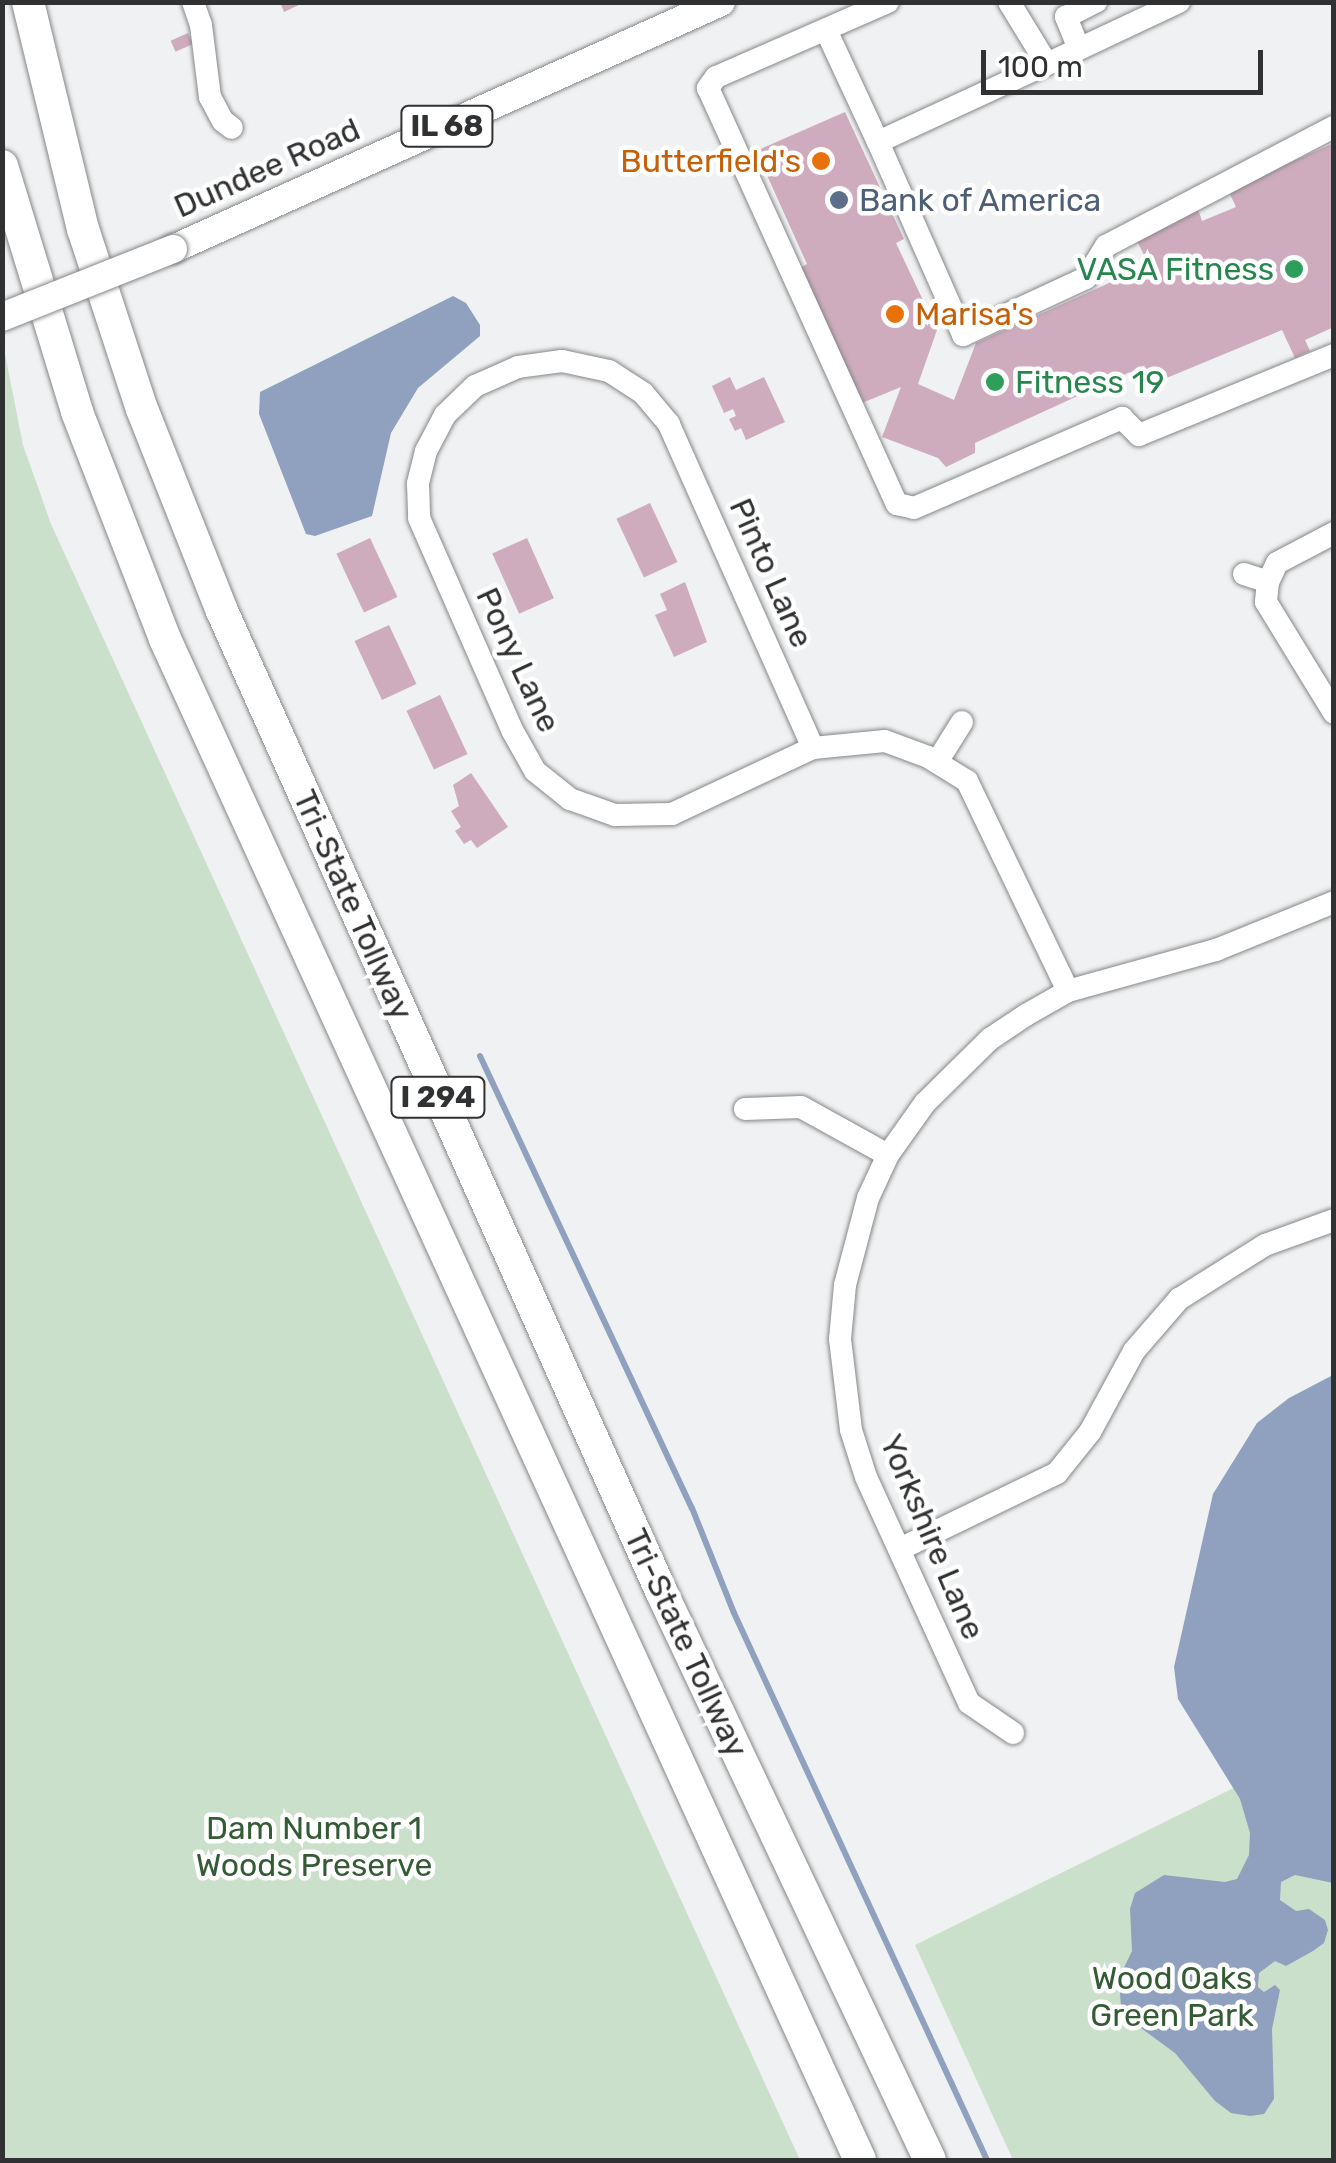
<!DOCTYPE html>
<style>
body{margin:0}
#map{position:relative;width:1336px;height:2163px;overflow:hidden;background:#eff1f2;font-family:Rubik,sans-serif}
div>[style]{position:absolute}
.green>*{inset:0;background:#cbe0ca}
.water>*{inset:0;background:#8fa1be}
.stream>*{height:6px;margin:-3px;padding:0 3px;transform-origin:3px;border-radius:3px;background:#8fa1be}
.building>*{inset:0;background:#ceacbe;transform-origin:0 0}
.roads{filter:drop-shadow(0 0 2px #868788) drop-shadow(0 0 2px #868788)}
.minor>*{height:22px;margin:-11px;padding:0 11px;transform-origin:11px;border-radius:11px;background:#fff}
.major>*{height:28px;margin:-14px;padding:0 14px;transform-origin:14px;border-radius:14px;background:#fff}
.highway>*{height:32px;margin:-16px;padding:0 16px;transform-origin:16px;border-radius:16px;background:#fff}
.bridges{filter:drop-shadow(0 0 2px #868788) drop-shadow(0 0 2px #868788)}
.major-bridge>*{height:28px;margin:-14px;padding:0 14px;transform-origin:14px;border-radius:14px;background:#fff}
.dots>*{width:28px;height:28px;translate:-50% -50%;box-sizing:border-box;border:5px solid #fff;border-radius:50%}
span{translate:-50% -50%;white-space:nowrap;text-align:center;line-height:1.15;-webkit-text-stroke:9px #fff;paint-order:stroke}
.shield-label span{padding:2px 8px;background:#fff;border:2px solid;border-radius:8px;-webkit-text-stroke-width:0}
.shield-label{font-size:30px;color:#303132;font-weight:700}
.food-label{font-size:32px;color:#c56008}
.right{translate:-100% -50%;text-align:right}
.left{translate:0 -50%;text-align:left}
.street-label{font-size:32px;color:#303132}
.service-label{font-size:32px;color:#4e5e75}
.leisure-label{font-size:32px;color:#27864d}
.park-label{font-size:32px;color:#345b34}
.frame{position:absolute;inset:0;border:5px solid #303132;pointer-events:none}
.scale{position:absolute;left:981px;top:50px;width:282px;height:45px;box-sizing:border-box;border:5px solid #303132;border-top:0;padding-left:12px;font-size:30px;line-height:35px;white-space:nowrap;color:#303132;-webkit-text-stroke:8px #fff;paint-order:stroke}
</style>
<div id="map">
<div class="green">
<div style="clip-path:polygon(4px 349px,23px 445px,51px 524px,800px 2160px,3px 2160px)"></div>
<div style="clip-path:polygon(1333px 1739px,1333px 2160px,1013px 2160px,915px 1945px)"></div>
</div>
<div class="water">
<div style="clip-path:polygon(453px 296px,466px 303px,480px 325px,480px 336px,418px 388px,391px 433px,372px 516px,315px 536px,306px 534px,259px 414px,260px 392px)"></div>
<div style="clip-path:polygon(1333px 1375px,1333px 1883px,1295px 1875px,1281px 1882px,1280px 1900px,1296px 1911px,1309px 1909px,1325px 1920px,1328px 1930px,1324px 1943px,1313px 1951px,1286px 1966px,1275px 1961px,1259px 1973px,1258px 1987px,1264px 1992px,1275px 1985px,1280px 1990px,1272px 2029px,1274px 2099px,1264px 2114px,1250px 2116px,1231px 2113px,1215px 2101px,1175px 2053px,1134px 2023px,1121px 2008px,1119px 1978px,1132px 1951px,1130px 1909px,1135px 1893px,1164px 1875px,1225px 1882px,1237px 1879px,1249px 1855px,1250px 1833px,1240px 1799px,1178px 1699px,1174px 1667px,1213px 1494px,1257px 1423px,1289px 1398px)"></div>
</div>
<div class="stream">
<div style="left:480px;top:1056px;width:499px;rotate:64.9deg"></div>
<div style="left:692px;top:1508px;width:113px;rotate:68.2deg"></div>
<div style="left:734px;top:1613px;width:603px;rotate:65.18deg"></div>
</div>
<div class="building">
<div style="clip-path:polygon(280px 2px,305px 2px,284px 12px)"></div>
<div style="left:188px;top:33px;width:12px;height:19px;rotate:66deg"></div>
<div style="clip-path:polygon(845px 112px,904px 239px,896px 243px,937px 330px,918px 384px,954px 400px,976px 343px,1149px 265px,1137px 241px,1196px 203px,1202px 221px,1236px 207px,1228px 190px,1334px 143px,1334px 327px,1305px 340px,1310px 351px,1295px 358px,1282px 330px,1140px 389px,1130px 372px,975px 443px,975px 453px,946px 467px,938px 458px,882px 437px,901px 387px,862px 403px,800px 268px,807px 264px,756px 151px)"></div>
<div style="clip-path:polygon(730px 377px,736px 390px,764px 377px,785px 422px,746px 440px,741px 428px,735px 431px,729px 419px,736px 416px,733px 409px,724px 413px,712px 386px)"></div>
<div style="left:650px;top:503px;width:65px;height:37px;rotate:65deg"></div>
<div style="left:370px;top:538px;width:65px;height:37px;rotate:65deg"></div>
<div style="left:527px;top:538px;width:66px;height:38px;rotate:66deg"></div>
<div style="clip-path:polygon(685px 582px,707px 642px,674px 657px,655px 615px,667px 610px,660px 594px)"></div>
<div style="left:389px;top:625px;width:65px;height:38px;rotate:65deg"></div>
<div style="left:440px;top:695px;width:65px;height:37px;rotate:65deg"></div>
<div style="clip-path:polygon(471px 773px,508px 827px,477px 848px,471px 840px,464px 844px,455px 831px,461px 827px,451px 811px,459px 806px,453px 785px)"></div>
</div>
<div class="roads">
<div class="minor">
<div style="left:193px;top:2px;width:24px;rotate:71deg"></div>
<div style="left:201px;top:25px;width:73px;rotate:82.9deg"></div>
<div style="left:210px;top:97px;width:27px;rotate:62deg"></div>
<div style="left:223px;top:121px;width:11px;rotate:38deg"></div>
<div style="left:888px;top:2px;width:188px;rotate:156.4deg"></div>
<div style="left:716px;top:77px;width:14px;rotate:126deg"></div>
<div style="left:708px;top:88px;width:457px;rotate:65.6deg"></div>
<div style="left:897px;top:504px;width:17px;rotate:13deg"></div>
<div style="left:914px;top:508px;width:227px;rotate:-23.4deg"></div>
<div style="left:1122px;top:418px;width:24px;rotate:45deg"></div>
<div style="left:1139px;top:435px;width:211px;rotate:-22.3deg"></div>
<div style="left:1009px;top:2px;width:73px;rotate:58.5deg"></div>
<div style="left:1047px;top:64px;width:146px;rotate:-25.2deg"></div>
<div style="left:826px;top:30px;width:123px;rotate:65.1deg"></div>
<div style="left:878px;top:142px;width:186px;rotate:-24.8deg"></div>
<div style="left:1079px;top:49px;width:35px;rotate:-112deg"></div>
<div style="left:1066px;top:17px;width:34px;rotate:-27deg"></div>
<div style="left:878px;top:142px;width:211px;rotate:66.2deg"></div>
<div style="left:963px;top:335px;width:136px;rotate:-24.9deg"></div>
<div style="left:1086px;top:278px;width:38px;rotate:-58deg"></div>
<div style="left:1106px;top:246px;width:257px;rotate:-27.6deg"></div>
<div style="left:1334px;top:533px;width:64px;rotate:152.2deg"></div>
<div style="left:1277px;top:563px;width:21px;rotate:115deg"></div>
<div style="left:1268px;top:582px;width:20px;rotate:96deg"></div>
<div style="left:1266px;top:602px;width:130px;rotate:58.5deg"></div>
<div style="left:1244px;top:574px;width:25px;rotate:18deg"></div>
<div style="left:813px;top:748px;width:355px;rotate:-114deg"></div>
<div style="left:669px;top:424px;width:40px;rotate:-130deg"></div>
<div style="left:643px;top:393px;width:40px;rotate:-147.1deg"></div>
<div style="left:609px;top:371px;width:48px;rotate:-168deg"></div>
<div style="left:562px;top:361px;width:44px;rotate:172.2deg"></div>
<div style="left:518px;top:367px;width:47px;rotate:156.2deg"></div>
<div style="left:475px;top:386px;width:42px;rotate:136deg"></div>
<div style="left:445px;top:415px;width:41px;rotate:117.8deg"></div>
<div style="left:426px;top:451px;width:34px;rotate:104deg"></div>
<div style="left:418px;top:484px;width:34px;rotate:88deg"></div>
<div style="left:419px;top:518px;width:232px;rotate:66.3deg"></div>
<div style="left:512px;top:730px;width:47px;rotate:60.7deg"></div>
<div style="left:535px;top:771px;width:45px;rotate:38.7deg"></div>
<div style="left:570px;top:799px;width:48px;rotate:19.6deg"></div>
<div style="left:615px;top:815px;width:57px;rotate:-1deg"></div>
<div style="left:672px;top:814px;width:156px;rotate:-25.1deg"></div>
<div style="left:813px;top:748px;width:72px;rotate:-5.6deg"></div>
<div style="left:885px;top:741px;width:46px;rotate:20.4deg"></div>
<div style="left:928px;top:757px;width:46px;rotate:31.6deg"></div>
<div style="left:967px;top:781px;width:233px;rotate:64.3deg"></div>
<div style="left:937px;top:762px;width:47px;rotate:-58deg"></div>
<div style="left:745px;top:1109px;width:56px;rotate:-2deg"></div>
<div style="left:801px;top:1107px;width:99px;rotate:28.9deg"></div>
<div style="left:900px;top:1549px;width:174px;rotate:-25.8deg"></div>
<div style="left:1057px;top:1473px;width:53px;rotate:-51.2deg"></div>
<div style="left:1090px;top:1432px;width:92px;rotate:-61.5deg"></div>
<div style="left:1134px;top:1351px;width:69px;rotate:-49.1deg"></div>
<div style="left:1179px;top:1299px;width:102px;rotate:-32.1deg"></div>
<div style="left:1265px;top:1245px;width:73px;rotate:-19.9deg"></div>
<div style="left:1013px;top:1733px;width:53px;rotate:-145.7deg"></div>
<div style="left:969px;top:1703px;width:248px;rotate:-114.5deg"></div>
<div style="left:866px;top:1477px;width:49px;rotate:-107.7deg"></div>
<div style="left:851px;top:1430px;width:92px;rotate:-96.9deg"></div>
<div style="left:840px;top:1339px;width:54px;rotate:-84.7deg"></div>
<div style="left:845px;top:1285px;width:90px;rotate:-75.2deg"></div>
<div style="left:868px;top:1198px;width:47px;rotate:-65.1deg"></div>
<div style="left:888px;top:1155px;width:64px;rotate:-54.6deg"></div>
<div style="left:925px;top:1103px;width:91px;rotate:-44.6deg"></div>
<div style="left:990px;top:1039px;width:43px;rotate:-33.7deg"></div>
<div style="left:1026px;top:1015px;width:48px;rotate:-29.7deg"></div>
<div style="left:1068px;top:991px;width:154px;rotate:-15.5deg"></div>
<div style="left:1216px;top:950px;width:127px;rotate:-22.1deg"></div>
</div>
<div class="major">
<div style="left:173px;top:249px;width:601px;rotate:-24.26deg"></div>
</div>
<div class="highway">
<div style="left:28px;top:2px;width:234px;rotate:76.4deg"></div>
<div style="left:83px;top:229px;width:189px;rotate:71.9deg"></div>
<div style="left:142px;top:409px;width:217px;rotate:68.4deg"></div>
<div style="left:222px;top:611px;width:1074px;rotate:65.87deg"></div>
<div style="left:661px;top:1591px;width:629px;rotate:64.7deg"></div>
<div style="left:2px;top:166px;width:257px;rotate:73deg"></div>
<div style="left:77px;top:412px;width:243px;rotate:68.8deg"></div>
<div style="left:165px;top:639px;width:1672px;rotate:65.44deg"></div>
</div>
</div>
<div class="bridges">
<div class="major-bridge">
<div style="left:2px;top:317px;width:184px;rotate:-21.7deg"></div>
</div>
</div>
<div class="dots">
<div style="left:821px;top:161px;background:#e8710a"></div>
<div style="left:839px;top:200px;background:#5c6f8a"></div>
<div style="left:1294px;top:269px;background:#2e9e5b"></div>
<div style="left:895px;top:314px;background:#e8710a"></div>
<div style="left:995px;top:382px;background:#2e9e5b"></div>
</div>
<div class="shield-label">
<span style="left:447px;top:126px">IL 68</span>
<span style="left:438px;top:1097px">I 294</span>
</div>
<div class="food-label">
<span class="right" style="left:801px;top:161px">Butterfield's</span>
<span class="left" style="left:915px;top:314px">Marisa's</span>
</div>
<div class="street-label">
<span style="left:267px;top:168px;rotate:-24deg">Dundee Road</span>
<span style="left:771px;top:573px;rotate:66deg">Pinto Lane</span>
<span style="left:518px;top:660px;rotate:65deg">Pony Lane</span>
<span style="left:353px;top:905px;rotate:66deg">Tri-State Tollway</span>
<span style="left:932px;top:1537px;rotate:67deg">Yorkshire Lane</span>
<span style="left:686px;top:1643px;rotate:65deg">Tri-State Tollway</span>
</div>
<div class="service-label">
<span class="left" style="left:859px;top:200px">Bank of America</span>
</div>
<div class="leisure-label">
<span class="right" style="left:1274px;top:269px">VASA Fitness</span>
<span class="left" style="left:1015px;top:382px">Fitness 19</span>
</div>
<div class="park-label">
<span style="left:314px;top:1847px">Dam Number 1<br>Woods Preserve</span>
<span style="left:1172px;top:1997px">Wood Oaks<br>Green Park</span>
</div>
<div class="frame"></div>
<div class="scale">100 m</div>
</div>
